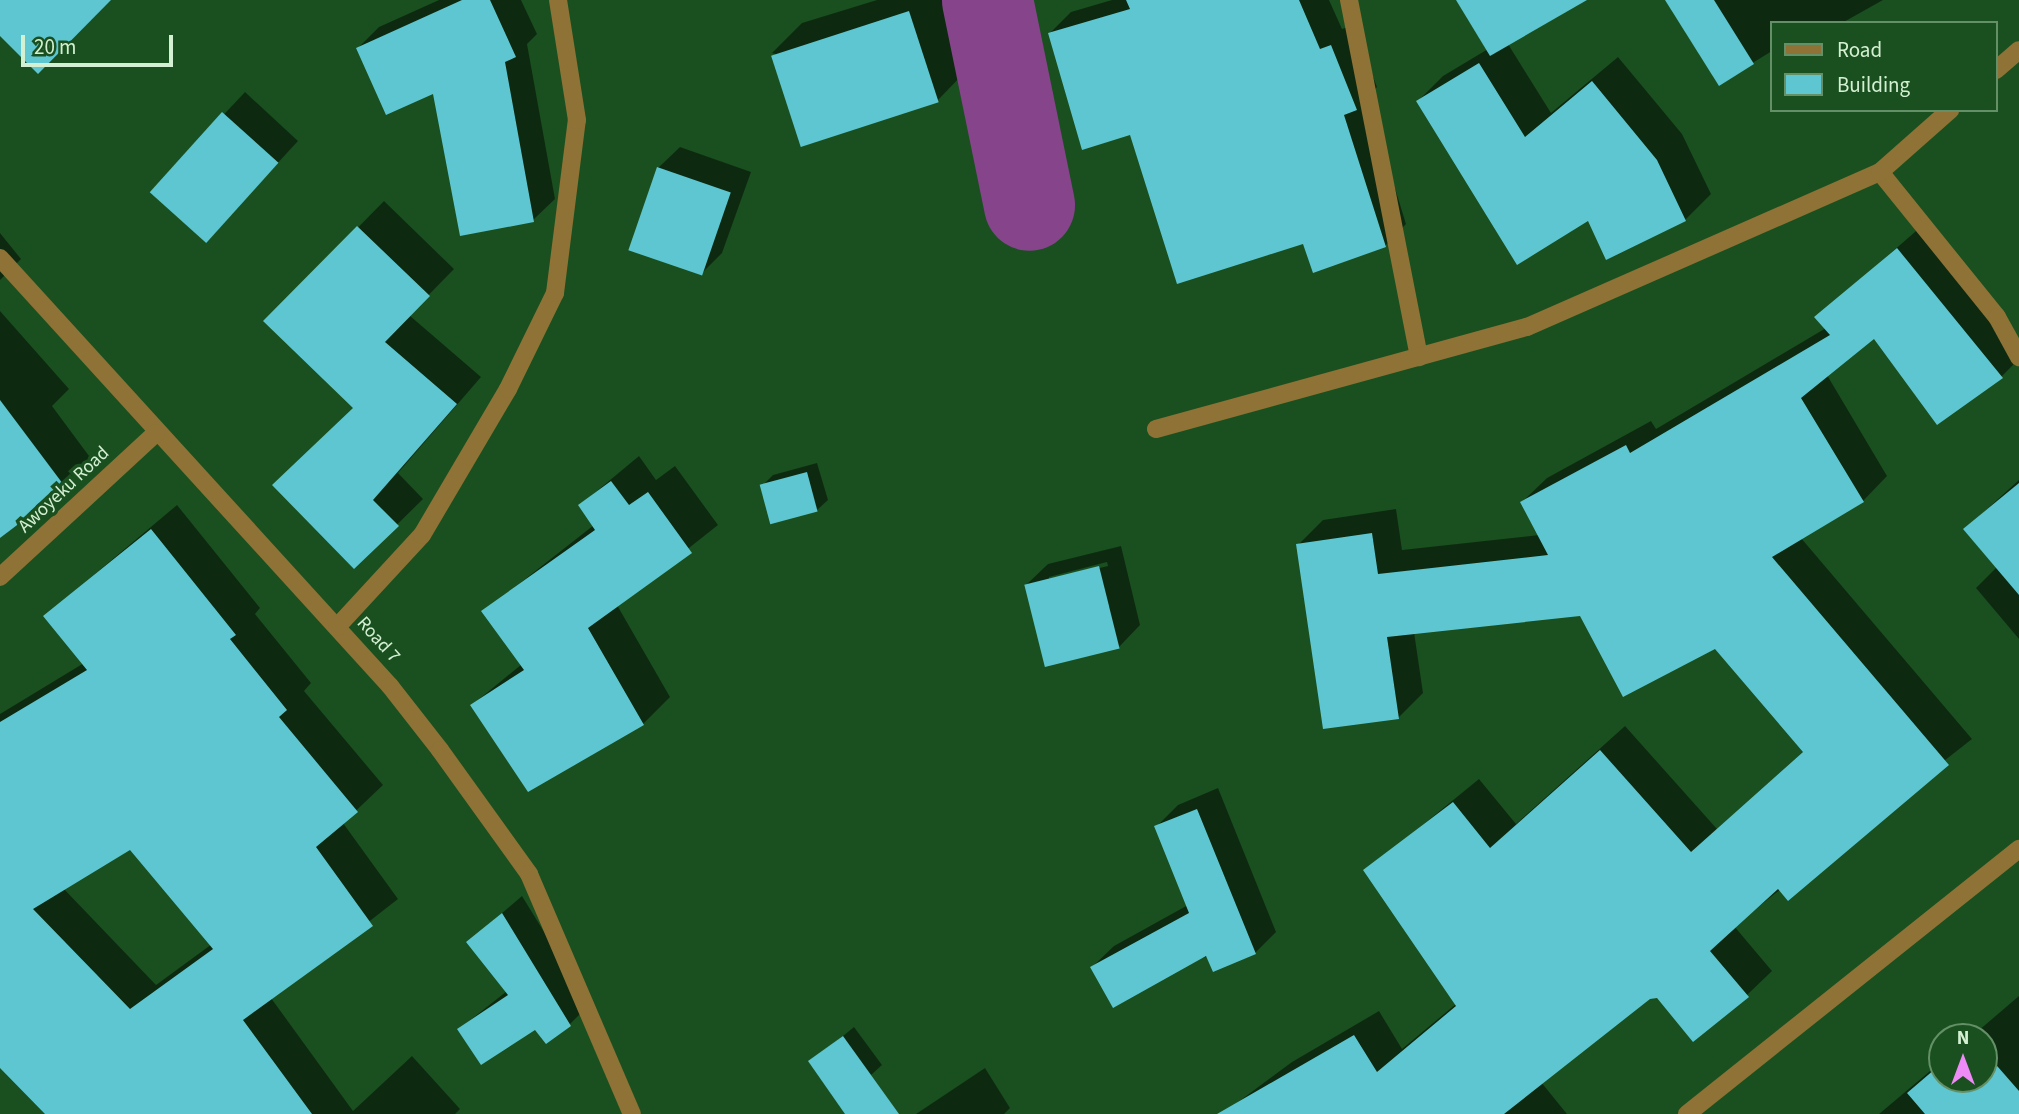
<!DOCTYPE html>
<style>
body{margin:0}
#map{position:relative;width:2019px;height:1114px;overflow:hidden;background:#1a501f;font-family:"Source Sans 3",sans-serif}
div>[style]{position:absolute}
.shadow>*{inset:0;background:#0007}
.river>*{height:91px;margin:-45.5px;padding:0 45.5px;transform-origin:45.5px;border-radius:45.5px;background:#86448b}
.building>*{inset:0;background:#5dc6d1;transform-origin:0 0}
.street>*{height:18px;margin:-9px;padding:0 9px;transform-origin:9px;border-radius:9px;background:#8e7236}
span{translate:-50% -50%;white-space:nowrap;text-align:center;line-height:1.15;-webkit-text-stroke:7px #1a501f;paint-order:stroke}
.street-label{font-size:19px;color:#d4f0d3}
.legend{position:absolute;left:1770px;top:21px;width:228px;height:91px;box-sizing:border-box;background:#1a501f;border:2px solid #649067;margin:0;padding:9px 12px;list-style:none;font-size:21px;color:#d4f0d3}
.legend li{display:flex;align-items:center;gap:14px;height:35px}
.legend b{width:35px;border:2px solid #649067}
.north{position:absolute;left:1928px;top:1023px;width:70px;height:70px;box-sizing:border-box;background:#1a501f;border:2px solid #649067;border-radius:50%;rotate:0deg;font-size:19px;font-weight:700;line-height:28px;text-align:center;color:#d4f0d3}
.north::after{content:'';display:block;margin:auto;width:24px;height:32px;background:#ef8bf6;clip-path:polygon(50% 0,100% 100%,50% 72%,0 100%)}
.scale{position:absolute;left:21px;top:35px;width:152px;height:32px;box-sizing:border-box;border:4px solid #d4f0d3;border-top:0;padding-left:9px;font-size:21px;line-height:24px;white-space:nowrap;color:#d4f0d3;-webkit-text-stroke:5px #1a501f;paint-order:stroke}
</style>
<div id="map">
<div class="shadow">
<div style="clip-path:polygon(439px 0,521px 0,537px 34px,527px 44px,555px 199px,533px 220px,434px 92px,358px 48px,379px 27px)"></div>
<div style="clip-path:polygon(877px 0,945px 0,967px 70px,937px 101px,772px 53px,802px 23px)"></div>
<div style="clip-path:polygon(1112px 0,1329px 0,1342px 29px,1353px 25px,1377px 87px,1367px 97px,1406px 224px,1385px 246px,1304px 242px,1131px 133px,1050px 33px,1071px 12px)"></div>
<div style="clip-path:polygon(1461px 0,1571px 0,1508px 44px,1551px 113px,1618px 57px,1682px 134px,1711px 194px,1685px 220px,1589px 219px,1418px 101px,1443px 76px,1488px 49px)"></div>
<div style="clip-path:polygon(1691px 0,1883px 0,1842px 23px,1772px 23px,1772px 51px,1720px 83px)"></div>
<div style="clip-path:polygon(245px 92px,298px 141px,226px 219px,151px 192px)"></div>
<div style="clip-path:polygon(680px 147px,751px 172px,722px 253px,701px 274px,658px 168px)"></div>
<div style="clip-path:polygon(384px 201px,454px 269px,409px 315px,481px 377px,398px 473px,423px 499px,354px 567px,355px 408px,266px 321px)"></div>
<div style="clip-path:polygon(1923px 225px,2019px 359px,2001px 377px,1874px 336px,1827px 375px,1887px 476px,1863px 501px,1801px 538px,1972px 739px,1734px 926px,1772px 971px,1747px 995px,1649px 998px,1541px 1082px,1567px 1114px,1222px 1114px,1292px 1062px,1379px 1011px,1402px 1049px,1456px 1004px,1366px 871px,1479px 779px,1516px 824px,1625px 726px,1717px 829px,1804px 751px,1716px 647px,1581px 614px,1414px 632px,1423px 693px,1398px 718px,1298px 545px,1323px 520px,1396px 509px,1402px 550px,1539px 535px,1522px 502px,1547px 478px,1651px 421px,1656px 429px,1826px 328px,1817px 317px)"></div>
<div style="clip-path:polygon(0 233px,21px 259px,0 280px)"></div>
<div style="clip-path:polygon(0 311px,69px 389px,52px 406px,92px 460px,0 536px)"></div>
<div style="clip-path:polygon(639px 456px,656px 480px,675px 466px,718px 525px,617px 605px,670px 697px,643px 724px,472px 705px,522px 664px,483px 612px,594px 525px,580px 505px)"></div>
<div style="clip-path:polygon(817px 463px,828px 500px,817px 510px,762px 486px,773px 475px)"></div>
<div style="clip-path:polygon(2019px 480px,2019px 639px,1976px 588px,1997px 567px,1965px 529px)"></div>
<div style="clip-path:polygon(evenodd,177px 505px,260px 608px,255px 614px,311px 683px,304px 691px,383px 785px,343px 823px,398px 899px,271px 998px,353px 1111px,412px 1056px,460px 1109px,455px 1114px,46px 1114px,0 1041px,0 714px,84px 663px,45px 616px,177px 505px,131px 847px,212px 944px,156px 985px,63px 888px,131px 847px)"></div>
<div style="clip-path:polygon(evenodd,1121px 546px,1140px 625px,1119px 647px,1046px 665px,1026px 585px,1048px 564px,1121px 546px,1107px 562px,1108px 566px,1049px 580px,1049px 577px,1107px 562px)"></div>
<div style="clip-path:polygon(1218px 788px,1276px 932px,1255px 953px,1092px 967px,1114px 946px,1188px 905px,1156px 827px,1178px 805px)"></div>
<div style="clip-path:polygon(522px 896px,589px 1005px,570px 1024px,459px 1029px,507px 991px,468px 942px)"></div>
<div style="clip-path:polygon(2019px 996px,2019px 1114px,1879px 1114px,1942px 1061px,1942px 1079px,1984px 1079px,1984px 1037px,1971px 1037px)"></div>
<div style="clip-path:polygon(854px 1027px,882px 1065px,871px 1075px,811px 1062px)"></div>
<div style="clip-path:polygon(985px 1068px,1010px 1108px,1004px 1114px,916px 1114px)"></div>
</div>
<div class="river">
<div style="left:987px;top:0;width:209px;rotate:78.4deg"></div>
</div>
<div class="building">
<div style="clip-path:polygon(0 0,111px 0,38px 74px,0 36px)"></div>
<div style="clip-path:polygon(462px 0,490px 0,516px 57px,505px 62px,534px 222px,460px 236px,433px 94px,386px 115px,356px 48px)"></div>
<div style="clip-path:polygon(1126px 0,1299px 0,1320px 49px,1331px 45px,1357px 110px,1344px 115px,1386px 247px,1313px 273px,1303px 244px,1177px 284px,1130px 135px,1082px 150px,1048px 33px,1130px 9px)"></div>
<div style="clip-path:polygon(1456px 0,1587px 0,1490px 56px)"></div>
<div style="clip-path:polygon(1665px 0,1714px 0,1754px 64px,1719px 86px)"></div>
<div style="left:909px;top:11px;width:96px;height:145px;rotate:72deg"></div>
<div style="clip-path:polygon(1479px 63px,1525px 137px,1592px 81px,1657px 160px,1686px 221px,1606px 260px,1588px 221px,1517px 265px,1416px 101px)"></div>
<div style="left:222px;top:112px;width:76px;height:108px;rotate:42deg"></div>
<div style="left:657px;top:167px;width:78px;height:88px;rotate:19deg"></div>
<div style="clip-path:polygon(357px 226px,430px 296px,385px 342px,457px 404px,373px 500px,399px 526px,354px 569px,272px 485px,353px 408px,263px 321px)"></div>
<div style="clip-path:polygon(1897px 248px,2003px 378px,1937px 425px,1874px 339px,1801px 398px,1864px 502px,1772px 557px,1949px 765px,1788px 901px,1778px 889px,1710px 951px,1749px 997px,1693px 1042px,1657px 998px,1650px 999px,1504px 1114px,1217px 1114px,1354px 1035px,1377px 1072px,1456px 1006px,1363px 870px,1453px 802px,1490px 848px,1600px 750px,1691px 852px,1803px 752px,1715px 649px,1623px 697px,1580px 616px,1387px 637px,1399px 719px,1323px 729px,1296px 544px,1372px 533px,1378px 574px,1548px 555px,1520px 502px,1626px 445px,1630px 453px,1830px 335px,1814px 317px)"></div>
<div style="clip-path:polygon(0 400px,66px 488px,0 538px)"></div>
<div style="left:807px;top:472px;width:41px;height:49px;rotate:75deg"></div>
<div style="clip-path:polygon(611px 481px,629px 505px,648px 492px,692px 553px,588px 628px,644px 725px,528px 792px,470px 705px,524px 670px,481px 611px,595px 530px,578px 505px)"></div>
<div style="clip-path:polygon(2019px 483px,2019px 595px,1963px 529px)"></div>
<div style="clip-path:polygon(evenodd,151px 529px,236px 635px,230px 639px,287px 710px,279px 717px,358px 812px,316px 847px,373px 926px,243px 1020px,312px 1114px,45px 1114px,0 1068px,0 722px,87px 670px,43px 616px,151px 529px,130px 850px,213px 949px,130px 1009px,33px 909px,130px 850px)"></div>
<div style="left:1099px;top:566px;width:85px;height:77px;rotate:76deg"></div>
<div style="clip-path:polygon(1197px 809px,1256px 954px,1213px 972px,1206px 956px,1113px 1008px,1090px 967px,1189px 913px,1154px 826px)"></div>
<div style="clip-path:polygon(502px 913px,571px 1026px,546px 1044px,535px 1030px,481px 1065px,457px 1029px,508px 995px,466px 942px)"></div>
<div style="clip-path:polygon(843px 1036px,899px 1114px,845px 1114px,808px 1061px)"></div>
<div style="clip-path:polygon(1984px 1051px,2019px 1091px,2019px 1114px,1925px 1114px,1907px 1093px,1942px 1063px,1942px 1079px,1984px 1079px)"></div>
</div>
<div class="street">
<div style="left:1349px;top:0;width:364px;rotate:78.9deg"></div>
<div style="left:1996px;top:70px;width:30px;rotate:-41deg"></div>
<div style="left:1880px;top:172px;width:186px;rotate:51.1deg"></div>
<div style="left:1997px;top:317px;width:46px;rotate:61.2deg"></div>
<div style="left:0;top:258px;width:579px;rotate:47.66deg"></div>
<div style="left:390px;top:686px;width:81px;rotate:52deg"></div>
<div style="left:440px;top:750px;width:153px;rotate:54.3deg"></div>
<div style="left:529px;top:874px;width:261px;rotate:66.8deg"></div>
<div style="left:1156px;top:429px;width:385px;rotate:-15.4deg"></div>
<div style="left:1527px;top:327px;width:386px;rotate:-23.7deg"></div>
<div style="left:1880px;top:172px;width:94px;rotate:-41.5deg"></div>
<div style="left:0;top:577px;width:212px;rotate:-42.7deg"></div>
<div style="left:337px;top:627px;width:125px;rotate:-47.3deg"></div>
<div style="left:422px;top:535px;width:169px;rotate:-59.5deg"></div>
<div style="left:508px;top:389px;width:107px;rotate:-63.9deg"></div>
<div style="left:555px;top:293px;width:174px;rotate:-82.8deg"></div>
<div style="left:577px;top:120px;width:121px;rotate:-99deg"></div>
<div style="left:1687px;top:1114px;width:425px;rotate:-38.6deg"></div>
</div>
<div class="street-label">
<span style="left:64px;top:490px;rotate:-43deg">Awoyeku Road</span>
<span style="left:378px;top:640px;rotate:48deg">Road 7</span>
</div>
<ul class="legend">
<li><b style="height:9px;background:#8e7236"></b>Road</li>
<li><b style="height:19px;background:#5dc6d1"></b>Building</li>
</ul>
<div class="north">N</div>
<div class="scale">20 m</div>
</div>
